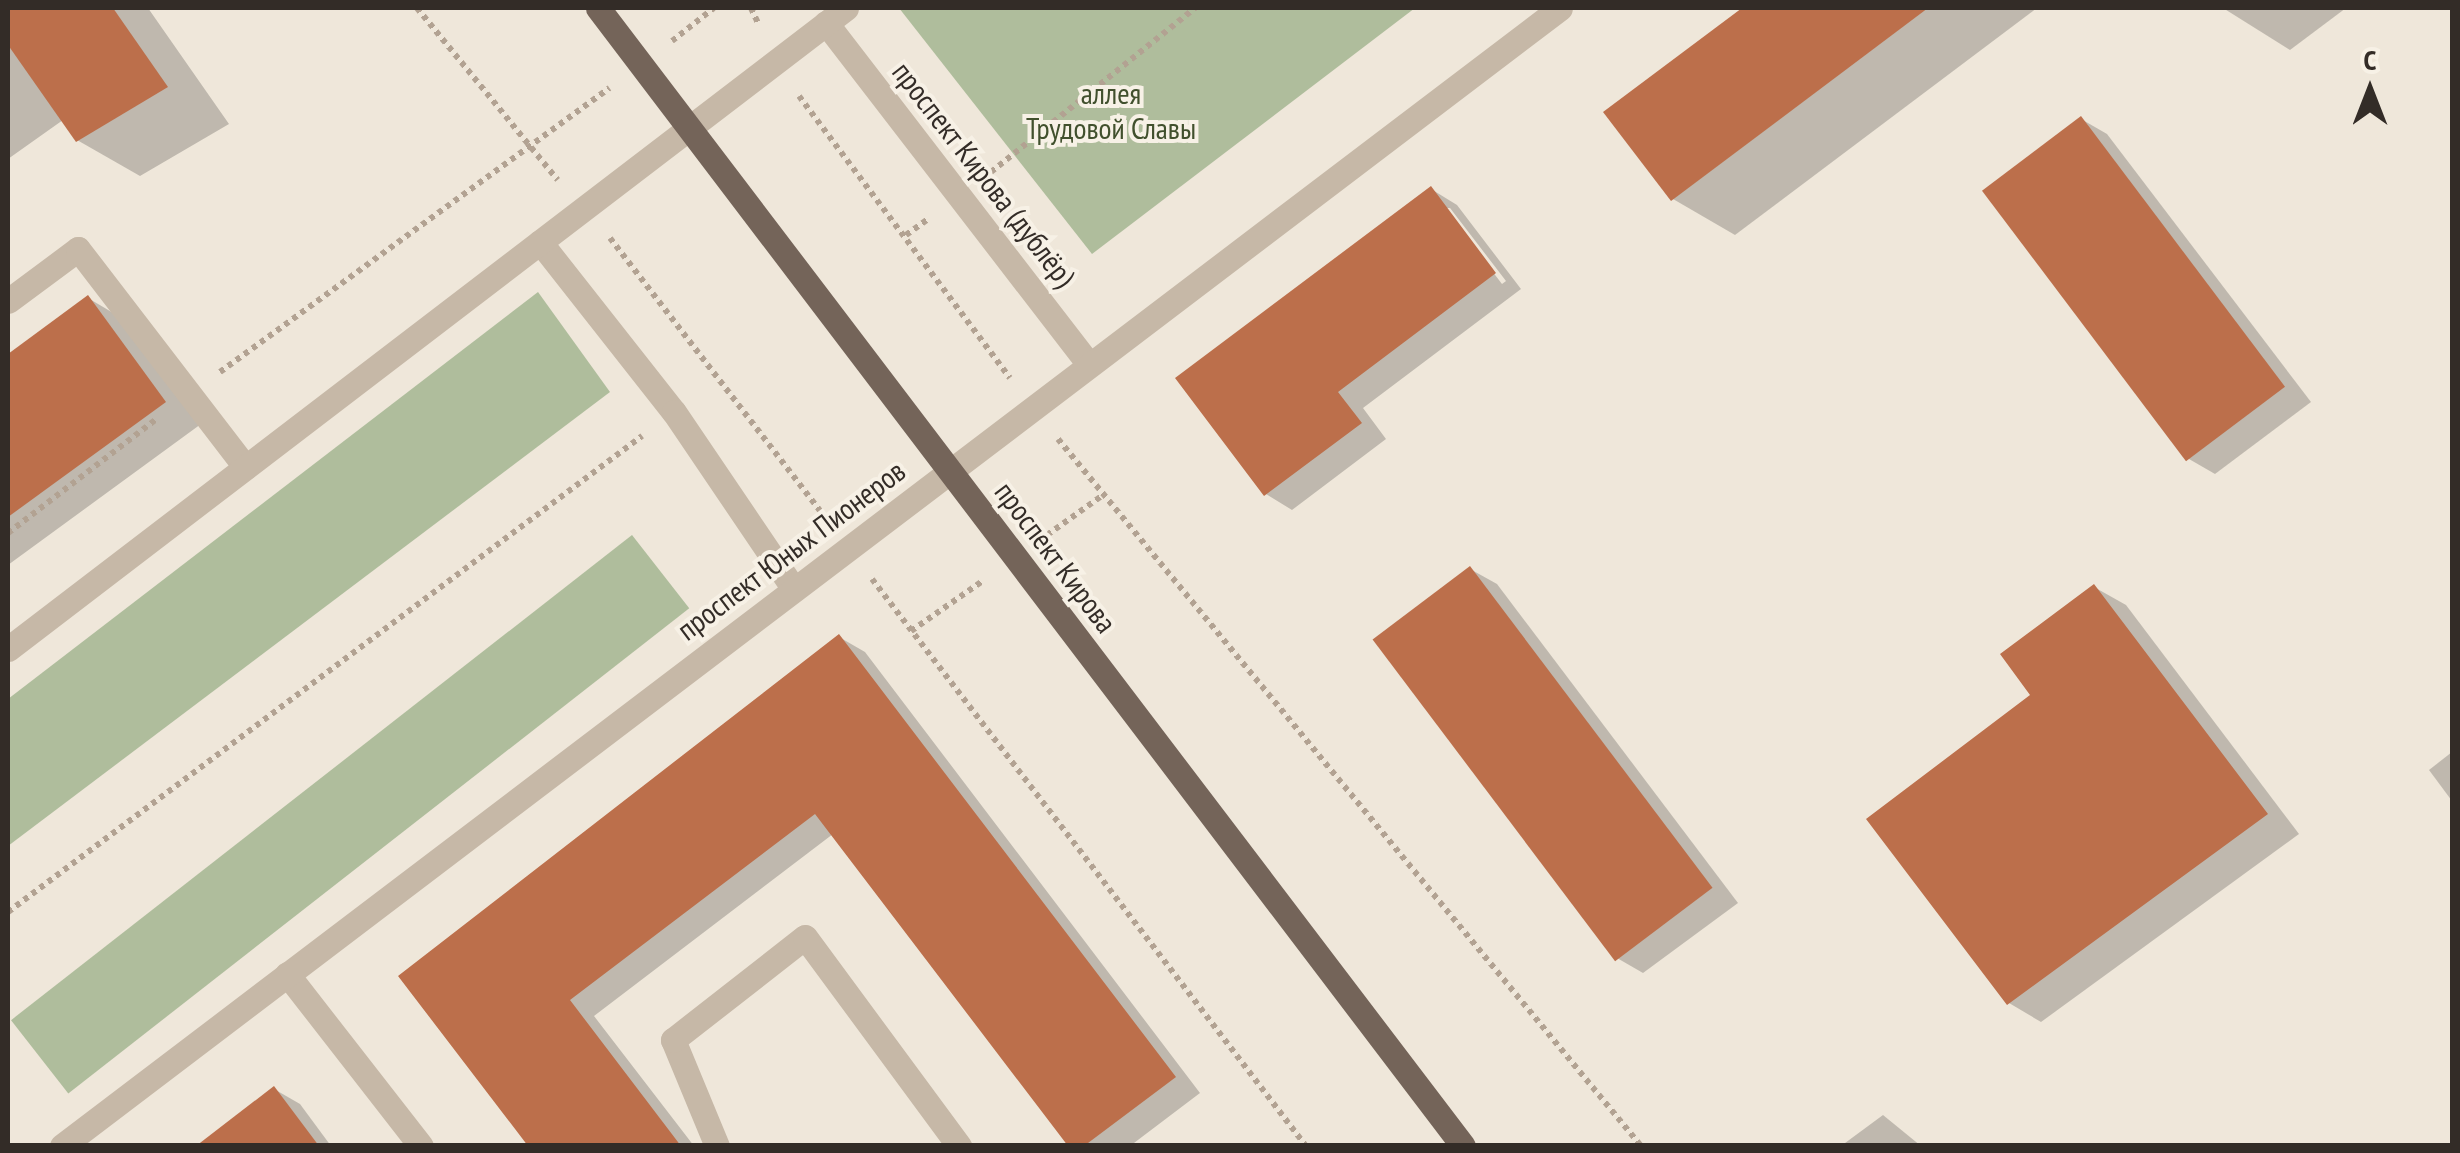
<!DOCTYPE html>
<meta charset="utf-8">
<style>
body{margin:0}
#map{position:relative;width:2460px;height:1153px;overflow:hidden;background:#efe7da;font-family:"PT Sans Narrow",sans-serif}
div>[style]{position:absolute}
.green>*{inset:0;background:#afbd9c;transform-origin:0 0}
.shadow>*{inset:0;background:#0003}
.building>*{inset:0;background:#bc6f4b;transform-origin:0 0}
.path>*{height:6px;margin-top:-3px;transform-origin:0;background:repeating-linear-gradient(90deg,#b2a292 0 5px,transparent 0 10px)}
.minor>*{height:25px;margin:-12.5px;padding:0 12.5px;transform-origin:12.5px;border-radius:12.5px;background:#c6b8a7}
.major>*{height:25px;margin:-12.5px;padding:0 12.5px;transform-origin:12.5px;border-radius:12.5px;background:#746459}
span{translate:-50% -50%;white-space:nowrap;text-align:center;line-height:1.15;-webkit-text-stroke:8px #f7f1e6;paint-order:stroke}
.park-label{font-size:30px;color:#41502d}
.street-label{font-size:30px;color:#332c27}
.frame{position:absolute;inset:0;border:10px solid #332c27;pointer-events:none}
.north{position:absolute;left:2320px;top:40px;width:100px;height:100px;-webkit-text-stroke:8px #f7f1e6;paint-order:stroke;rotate:0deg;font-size:28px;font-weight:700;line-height:40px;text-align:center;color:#332c27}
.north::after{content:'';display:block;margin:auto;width:35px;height:45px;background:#332c27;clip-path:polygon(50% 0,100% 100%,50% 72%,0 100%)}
</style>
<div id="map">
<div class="green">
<div style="clip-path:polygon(899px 8px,1415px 8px,1092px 254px)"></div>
<div style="clip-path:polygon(538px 292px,610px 392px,8px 846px,8px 699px)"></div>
<div style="left:632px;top:535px;width:93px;height:788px;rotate:52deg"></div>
</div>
<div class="shadow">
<div style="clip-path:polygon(8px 8px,148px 8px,229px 124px,140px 176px,77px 140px,63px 120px,8px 159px)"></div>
<div style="clip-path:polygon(1746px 8px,2037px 8px,1735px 235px,1673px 199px,1607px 112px)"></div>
<div style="clip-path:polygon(2223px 8px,2346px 8px,2290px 50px)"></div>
<div style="clip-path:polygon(2081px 119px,2107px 134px,2311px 402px,2215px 474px,2189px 459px)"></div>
<div style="clip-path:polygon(evenodd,1431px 189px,1457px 205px,1521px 289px,1363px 408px,1386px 439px,1292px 510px,1266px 494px,1179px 379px,1431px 189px,1444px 208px,1450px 208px,1506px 281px,1502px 284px,1444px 208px)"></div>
<div style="clip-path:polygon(88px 298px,125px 320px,201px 424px,8px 565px,8px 387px,21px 377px,8px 357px)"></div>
<div style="clip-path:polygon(1470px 569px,1497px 584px,1738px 903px,1643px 973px,1617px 958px)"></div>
<div style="clip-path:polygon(2094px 587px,2126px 605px,2299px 834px,2041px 1022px,2009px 1003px,2034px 695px)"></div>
<div style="clip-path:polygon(839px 637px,865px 652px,1200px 1093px,1130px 1146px,1071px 1146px,833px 834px,594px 1016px,694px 1146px,531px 1146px,402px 977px)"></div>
<div style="clip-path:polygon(2452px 752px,2452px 801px,2429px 770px)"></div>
<div style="clip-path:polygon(274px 1089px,300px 1104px,331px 1146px,200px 1146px)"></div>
<div style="clip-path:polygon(1883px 1115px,1921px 1146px,1841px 1146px)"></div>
</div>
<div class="building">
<div style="clip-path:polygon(8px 8px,113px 8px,168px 87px,76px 142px,8px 45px)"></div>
<div style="clip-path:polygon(1742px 8px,1928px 8px,1671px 201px,1603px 112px)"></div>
<div style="left:2081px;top:116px;width:339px;height:124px;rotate:53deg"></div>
<div style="clip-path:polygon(1431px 186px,1496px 273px,1338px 392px,1362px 423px,1264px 496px,1175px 378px)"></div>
<div style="clip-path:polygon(88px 295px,166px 402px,8px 517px,8px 354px)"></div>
<div style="left:1470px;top:566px;width:403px;height:122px;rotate:53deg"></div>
<div style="clip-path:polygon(2094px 584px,2268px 814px,2007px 1005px,1866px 819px,2030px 695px,2000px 654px)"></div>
<div style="clip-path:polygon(839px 634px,1176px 1077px,1084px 1146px,1068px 1146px,815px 814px,570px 1000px,681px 1146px,528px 1146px,398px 976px)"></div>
<div style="clip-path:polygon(274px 1086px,319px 1146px,196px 1146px)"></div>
</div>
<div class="path">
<div style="left:417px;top:8px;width:222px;rotate:50.7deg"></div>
<div style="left:751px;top:8px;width:19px;rotate:65deg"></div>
<div style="left:672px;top:41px;width:53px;rotate:-38.2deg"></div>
<div style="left:799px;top:96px;width:352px;rotate:53.2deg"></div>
<div style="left:991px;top:172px;width:262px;rotate:-38.8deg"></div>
<div style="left:906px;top:235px;width:29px;rotate:-36deg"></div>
<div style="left:610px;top:238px;width:352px;rotate:52.4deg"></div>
<div style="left:220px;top:372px;width:482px;rotate:-36.1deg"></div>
<div style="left:1058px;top:439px;width:916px;rotate:50.49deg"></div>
<div style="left:8px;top:533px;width:189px;rotate:-37.5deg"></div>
<div style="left:1047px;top:535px;width:69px;rotate:-35.5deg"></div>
<div style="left:872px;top:579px;width:714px;rotate:52.57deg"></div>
<div style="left:911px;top:631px;width:89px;rotate:-34.9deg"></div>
<div style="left:8px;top:912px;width:793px;rotate:-36.9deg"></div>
</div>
<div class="minor">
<div style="left:826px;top:23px;width:431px;rotate:52.4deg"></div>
<div style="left:540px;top:242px;width:216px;rotate:51.8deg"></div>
<div style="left:674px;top:412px;width:214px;rotate:55.9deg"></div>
<div style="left:8px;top:301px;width:87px;rotate:-36.6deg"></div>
<div style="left:78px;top:249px;width:275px;rotate:52.5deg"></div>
<div style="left:8px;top:649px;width:1055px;rotate:-37.41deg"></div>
<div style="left:287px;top:974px;width:218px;rotate:52.1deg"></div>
<div style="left:62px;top:1146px;width:1881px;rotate:-37.22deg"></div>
<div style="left:717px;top:1146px;width:115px;rotate:-112.5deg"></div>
<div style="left:673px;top:1040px;width:167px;rotate:-38deg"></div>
<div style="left:805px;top:937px;width:260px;rotate:53.6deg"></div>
</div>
<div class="major">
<div style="left:598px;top:8px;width:1429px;rotate:52.76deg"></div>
</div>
<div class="park-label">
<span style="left:1111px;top:110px">аллея<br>Трудовой Славы</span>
</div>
<div class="street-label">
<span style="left:984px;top:174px;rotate:52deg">проспект Кирова (дублёр)</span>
<span style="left:791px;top:550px;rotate:-37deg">проспект Юных Пионеров</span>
<span style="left:1056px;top:557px;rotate:53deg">проспект Кирова</span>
</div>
<div class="frame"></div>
<div class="north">С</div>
</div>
